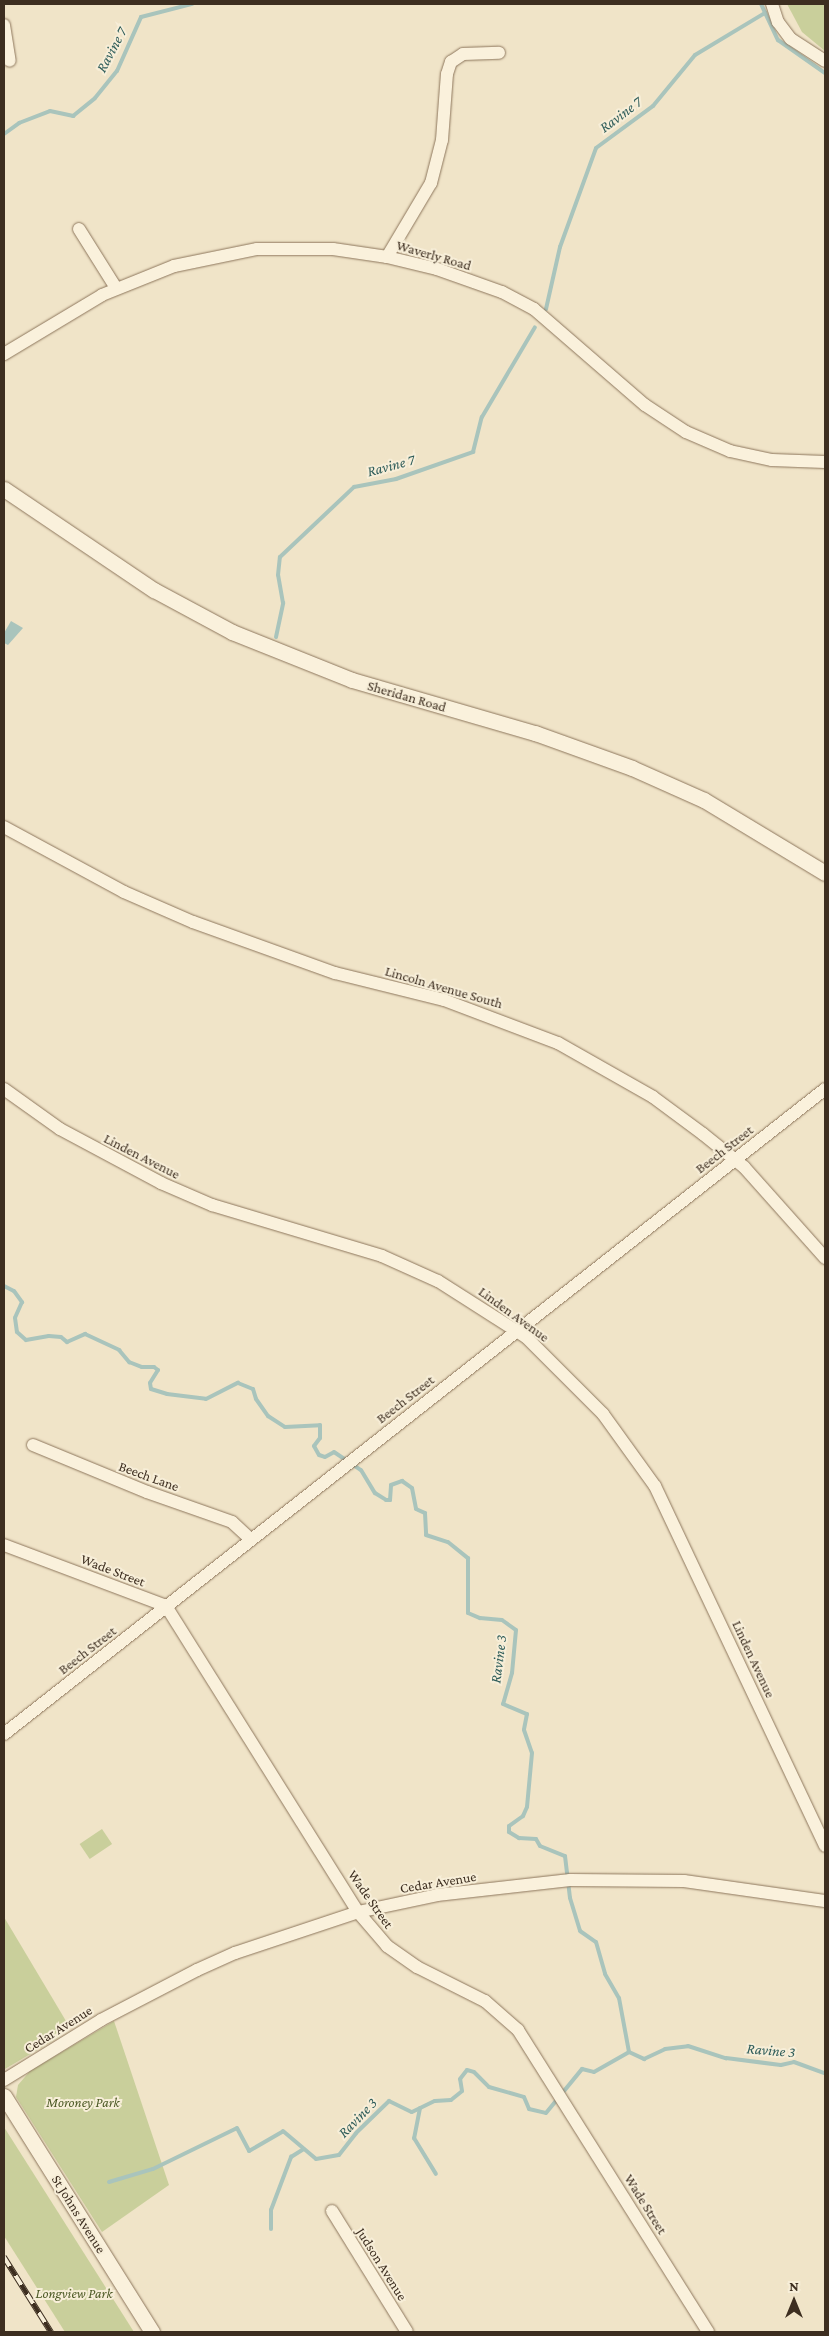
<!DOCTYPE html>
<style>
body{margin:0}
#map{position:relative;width:829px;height:2336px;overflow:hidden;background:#f0e4c8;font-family:"Crimson Pro",serif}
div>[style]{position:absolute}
.green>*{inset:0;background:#c9cf9b;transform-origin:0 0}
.water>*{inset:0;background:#a9c4bc}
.stream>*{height:4px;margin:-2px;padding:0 2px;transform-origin:2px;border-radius:2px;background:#a9c4bc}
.roads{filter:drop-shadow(0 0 1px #8d765c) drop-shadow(0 0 1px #8d765c)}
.minor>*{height:12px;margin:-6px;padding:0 6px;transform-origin:6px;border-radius:6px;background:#faf1dc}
.tertiary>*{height:15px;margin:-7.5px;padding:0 7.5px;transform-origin:7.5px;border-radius:7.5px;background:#faf1dc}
.rail>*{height:5.5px;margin-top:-2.75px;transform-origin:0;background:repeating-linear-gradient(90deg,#f7eed8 0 11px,#3d2e20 0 22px);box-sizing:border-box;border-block:1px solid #3d2e20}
span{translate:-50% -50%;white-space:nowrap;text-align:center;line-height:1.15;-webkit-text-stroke:4px #f7eed8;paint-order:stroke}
.street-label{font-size:14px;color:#3d2e20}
.park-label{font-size:14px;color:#4d5a26;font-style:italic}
.water-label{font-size:15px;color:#2f5d5a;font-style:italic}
.frame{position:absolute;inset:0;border:5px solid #3d2e20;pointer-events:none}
.north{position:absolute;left:769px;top:2276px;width:50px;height:50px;-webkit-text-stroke:4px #f7eed8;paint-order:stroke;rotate:0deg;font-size:14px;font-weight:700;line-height:20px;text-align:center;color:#3d2e20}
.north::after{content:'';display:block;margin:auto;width:18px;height:22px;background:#3d2e20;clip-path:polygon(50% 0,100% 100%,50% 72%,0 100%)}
</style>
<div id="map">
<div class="green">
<div style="clip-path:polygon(787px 4px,825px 4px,825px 51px,802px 32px)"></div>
<div style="left:102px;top:1829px;width:18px;height:27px;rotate:56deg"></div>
<div style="clip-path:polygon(4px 1917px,66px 2021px,59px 2037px,5px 2069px)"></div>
<div style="clip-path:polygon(114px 2021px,169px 2185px,102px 2232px,16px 2097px,18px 2085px,30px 2071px)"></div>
<div style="clip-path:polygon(4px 2127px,134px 2332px,65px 2332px,4px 2236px)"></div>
</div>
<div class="water">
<div style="clip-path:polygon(11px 621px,23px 628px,8px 645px,4px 643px,4px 633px)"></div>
</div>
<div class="stream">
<div style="left:761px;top:4px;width:40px;rotate:65deg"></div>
<div style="left:778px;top:40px;width:57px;rotate:35.1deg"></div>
<div style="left:4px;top:134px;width:19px;rotate:-36deg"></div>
<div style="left:19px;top:123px;width:33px;rotate:-21deg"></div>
<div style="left:50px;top:111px;width:24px;rotate:12deg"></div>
<div style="left:73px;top:116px;width:28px;rotate:-39deg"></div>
<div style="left:95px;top:98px;width:35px;rotate:-51deg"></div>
<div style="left:117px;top:71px;width:59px;rotate:-66deg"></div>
<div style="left:141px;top:17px;width:53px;rotate:-14.3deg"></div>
<div style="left:546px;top:309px;width:64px;rotate:-77.3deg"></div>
<div style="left:560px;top:247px;width:105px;rotate:-70deg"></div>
<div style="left:596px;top:148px;width:71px;rotate:-36.4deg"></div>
<div style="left:653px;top:106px;width:66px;rotate:-50.5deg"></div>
<div style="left:695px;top:55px;width:82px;rotate:-31deg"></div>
<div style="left:276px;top:637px;width:35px;rotate:-78deg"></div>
<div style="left:283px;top:603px;width:28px;rotate:-100deg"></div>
<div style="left:278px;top:575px;width:18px;rotate:-84deg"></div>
<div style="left:280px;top:557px;width:102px;rotate:-43.4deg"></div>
<div style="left:354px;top:487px;width:43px;rotate:-10.8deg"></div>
<div style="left:396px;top:479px;width:82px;rotate:-19.3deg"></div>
<div style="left:473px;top:452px;width:36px;rotate:-76deg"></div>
<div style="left:482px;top:417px;width:104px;rotate:-59.5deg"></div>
<div style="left:4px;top:1286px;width:11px;rotate:27deg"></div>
<div style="left:14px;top:1291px;width:14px;rotate:54deg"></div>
<div style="left:22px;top:1302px;width:17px;rotate:114deg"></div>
<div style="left:15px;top:1318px;width:14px;rotate:82deg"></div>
<div style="left:17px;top:1332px;width:12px;rotate:42deg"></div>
<div style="left:26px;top:1340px;width:23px;rotate:-10deg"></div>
<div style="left:49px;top:1336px;width:12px;rotate:5deg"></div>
<div style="left:61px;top:1337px;width:8px;rotate:40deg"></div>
<div style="left:67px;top:1342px;width:20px;rotate:-24deg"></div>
<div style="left:85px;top:1334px;width:38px;rotate:25deg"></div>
<div style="left:119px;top:1350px;width:16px;rotate:50deg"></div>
<div style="left:129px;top:1362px;width:14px;rotate:21deg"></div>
<div style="left:142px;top:1367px;width:12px"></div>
<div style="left:154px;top:1367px;width:5px;rotate:37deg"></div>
<div style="left:158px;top:1370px;width:15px;rotate:122deg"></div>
<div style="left:150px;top:1383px;width:6px;rotate:81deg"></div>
<div style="left:151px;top:1389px;width:17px;rotate:17deg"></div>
<div style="left:167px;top:1394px;width:39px;rotate:7deg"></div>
<div style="left:206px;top:1399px;width:36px;rotate:-27deg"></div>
<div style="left:238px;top:1383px;width:16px;rotate:22deg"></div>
<div style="left:253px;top:1389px;width:10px;rotate:73deg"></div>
<div style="left:256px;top:1399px;width:21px;rotate:55deg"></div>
<div style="left:268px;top:1416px;width:20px;rotate:33deg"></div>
<div style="left:285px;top:1427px;width:35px;rotate:-3deg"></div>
<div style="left:320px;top:1425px;width:13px;rotate:90deg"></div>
<div style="left:320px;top:1438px;width:10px;rotate:127deg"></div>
<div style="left:314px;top:1446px;width:10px;rotate:61deg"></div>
<div style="left:319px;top:1455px;width:6px;rotate:18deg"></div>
<div style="left:325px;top:1457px;width:10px;rotate:-29deg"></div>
<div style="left:334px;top:1452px;width:32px;rotate:34deg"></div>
<div style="left:361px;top:1470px;width:27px;rotate:59deg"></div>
<div style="left:375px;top:1493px;width:13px;rotate:32deg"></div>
<div style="left:386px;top:1500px;width:4px"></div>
<div style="left:390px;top:1500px;width:15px;rotate:-86deg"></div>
<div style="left:391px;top:1485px;width:12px;rotate:-20deg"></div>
<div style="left:402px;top:1481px;width:12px;rotate:35deg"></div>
<div style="left:412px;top:1488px;width:21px;rotate:79deg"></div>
<div style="left:416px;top:1509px;width:10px;rotate:24deg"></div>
<div style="left:425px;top:1513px;width:22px;rotate:87deg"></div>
<div style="left:426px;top:1535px;width:23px;rotate:18deg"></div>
<div style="left:448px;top:1542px;width:26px;rotate:39deg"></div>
<div style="left:468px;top:1558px;width:55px;rotate:90deg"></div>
<div style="left:468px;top:1613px;width:13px;rotate:23deg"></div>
<div style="left:480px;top:1618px;width:22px;rotate:5deg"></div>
<div style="left:502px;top:1620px;width:17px;rotate:36deg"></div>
<div style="left:516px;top:1630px;width:43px;rotate:95.3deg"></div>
<div style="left:512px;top:1673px;width:32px;rotate:106deg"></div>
<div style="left:503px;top:1704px;width:26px;rotate:23deg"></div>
<div style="left:527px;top:1714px;width:16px;rotate:101deg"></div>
<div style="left:524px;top:1730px;width:24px;rotate:71deg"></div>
<div style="left:532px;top:1753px;width:54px;rotate:95.3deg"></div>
<div style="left:527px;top:1807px;width:10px;rotate:114deg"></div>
<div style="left:523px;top:1816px;width:17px;rotate:144deg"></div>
<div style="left:509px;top:1826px;width:6px;rotate:90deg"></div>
<div style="left:509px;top:1832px;width:12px;rotate:31deg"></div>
<div style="left:519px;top:1838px;width:17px;rotate:3deg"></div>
<div style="left:536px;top:1839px;width:8px;rotate:60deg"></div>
<div style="left:540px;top:1846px;width:27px;rotate:22deg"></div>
<div style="left:565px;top:1856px;width:42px;rotate:83.2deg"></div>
<div style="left:570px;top:1898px;width:34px;rotate:73deg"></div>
<div style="left:580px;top:1931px;width:19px;rotate:35deg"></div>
<div style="left:596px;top:1942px;width:33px;rotate:74deg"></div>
<div style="left:605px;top:1974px;width:28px;rotate:60deg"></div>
<div style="left:619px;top:1998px;width:55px;rotate:79.5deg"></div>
<div style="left:420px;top:2108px;width:31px;rotate:101deg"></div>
<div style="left:414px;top:2138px;width:42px;rotate:58.6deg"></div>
<div style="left:109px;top:2182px;width:46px;rotate:-16.5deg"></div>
<div style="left:153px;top:2169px;width:93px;rotate:-26deg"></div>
<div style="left:237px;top:2128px;width:26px;rotate:62deg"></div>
<div style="left:249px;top:2151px;width:39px;rotate:-30deg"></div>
<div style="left:283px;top:2131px;width:43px;rotate:40.3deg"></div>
<div style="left:316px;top:2159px;width:23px;rotate:-10deg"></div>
<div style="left:339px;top:2155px;width:28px;rotate:-52deg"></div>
<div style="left:356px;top:2133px;width:46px;rotate:-44.1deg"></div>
<div style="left:389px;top:2101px;width:25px;rotate:26deg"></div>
<div style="left:412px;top:2112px;width:25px;rotate:-26deg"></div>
<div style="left:435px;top:2101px;width:16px;rotate:-4deg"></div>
<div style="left:451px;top:2100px;width:14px;rotate:-39deg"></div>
<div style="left:462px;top:2091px;width:12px;rotate:-99deg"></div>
<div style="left:460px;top:2079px;width:11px;rotate:-52deg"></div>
<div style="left:467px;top:2070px;width:7px;rotate:16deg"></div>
<div style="left:474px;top:2072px;width:21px;rotate:45deg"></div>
<div style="left:489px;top:2087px;width:36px;rotate:16deg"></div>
<div style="left:524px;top:2097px;width:13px;rotate:67deg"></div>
<div style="left:529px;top:2109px;width:17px;rotate:13deg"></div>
<div style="left:546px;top:2113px;width:57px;rotate:-50.7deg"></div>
<div style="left:582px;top:2069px;width:12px;rotate:14deg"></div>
<div style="left:594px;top:2072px;width:40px;rotate:-29.7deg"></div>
<div style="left:629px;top:2052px;width:17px;rotate:25deg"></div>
<div style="left:644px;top:2059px;width:23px;rotate:-25deg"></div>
<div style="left:665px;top:2049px;width:23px;rotate:-7deg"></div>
<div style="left:688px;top:2046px;width:40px;rotate:18deg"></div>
<div style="left:726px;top:2058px;width:55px;rotate:7.3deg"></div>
<div style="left:781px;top:2065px;width:13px;rotate:-13deg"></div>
<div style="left:794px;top:2062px;width:33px;rotate:20deg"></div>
<div style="left:271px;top:2229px;width:19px;rotate:-90deg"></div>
<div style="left:271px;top:2210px;width:57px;rotate:-69.3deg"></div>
<div style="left:291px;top:2157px;width:15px;rotate:-32deg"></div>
</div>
<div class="roads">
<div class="minor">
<div style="left:772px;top:4px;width:19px;rotate:72deg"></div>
<div style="left:778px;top:22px;width:21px;rotate:53deg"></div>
<div style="left:791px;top:39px;width:40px;rotate:32.9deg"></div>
<div style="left:4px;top:25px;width:36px;rotate:81deg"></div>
<div style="left:79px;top:229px;width:70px;rotate:57.9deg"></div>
<div style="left:387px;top:257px;width:86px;rotate:-59.3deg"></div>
<div style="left:431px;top:183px;width:44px;rotate:-75.7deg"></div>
<div style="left:442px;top:140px;width:66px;rotate:-85.7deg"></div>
<div style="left:447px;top:74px;width:13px;rotate:-72deg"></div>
<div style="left:451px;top:62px;width:14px;rotate:-34deg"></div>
<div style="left:463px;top:54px;width:36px;rotate:-2deg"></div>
<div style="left:4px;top:354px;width:114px;rotate:-31deg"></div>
<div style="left:102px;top:295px;width:78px;rotate:-21.9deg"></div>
<div style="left:174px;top:266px;width:85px;rotate:-11.6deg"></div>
<div style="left:257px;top:249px;width:76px"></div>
<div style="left:333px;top:249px;width:55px;rotate:8.4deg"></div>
<div style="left:387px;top:257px;width:51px;rotate:13.5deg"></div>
<div style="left:437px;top:269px;width:69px;rotate:19.5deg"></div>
<div style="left:502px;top:292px;width:36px;rotate:28deg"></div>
<div style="left:534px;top:309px;width:147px;rotate:40.9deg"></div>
<div style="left:645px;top:405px;width:49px;rotate:33.4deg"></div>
<div style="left:686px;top:432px;width:48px;rotate:23.4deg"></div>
<div style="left:730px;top:451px;width:43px;rotate:12.1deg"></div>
<div style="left:772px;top:460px;width:53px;rotate:2.2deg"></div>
<div style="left:4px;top:827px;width:136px;rotate:28.4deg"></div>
<div style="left:124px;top:892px;width:75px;rotate:23.5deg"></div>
<div style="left:193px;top:922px;width:151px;rotate:19.8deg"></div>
<div style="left:335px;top:973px;width:112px;rotate:13.9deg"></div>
<div style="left:444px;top:1000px;width:122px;rotate:20.7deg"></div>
<div style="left:558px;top:1043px;width:109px;rotate:29.6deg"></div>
<div style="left:653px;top:1097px;width:62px;rotate:36.5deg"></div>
<div style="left:703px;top:1134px;width:53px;rotate:38.8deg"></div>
<div style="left:744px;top:1167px;width:122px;rotate:48.3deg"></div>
<div style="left:4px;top:1089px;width:69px;rotate:35.5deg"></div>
<div style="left:60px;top:1129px;width:115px;rotate:28.1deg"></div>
<div style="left:161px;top:1183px;width:56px;rotate:23.3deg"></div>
<div style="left:212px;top:1205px;width:177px;rotate:16.7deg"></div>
<div style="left:382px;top:1256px;width:61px;rotate:24.1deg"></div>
<div style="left:438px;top:1281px;width:104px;rotate:32.5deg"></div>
<div style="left:526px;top:1337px;width:109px;rotate:45deg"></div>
<div style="left:603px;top:1414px;width:89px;rotate:54.2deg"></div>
<div style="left:655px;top:1486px;width:398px;rotate:64.7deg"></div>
<div style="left:33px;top:1445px;width:123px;rotate:22.4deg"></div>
<div style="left:147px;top:1492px;width:90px;rotate:19.4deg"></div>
<div style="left:232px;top:1522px;width:26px;rotate:43deg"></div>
<div style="left:4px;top:1545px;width:173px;rotate:20.6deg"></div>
<div style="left:166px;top:1606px;width:361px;rotate:57.9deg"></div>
<div style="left:358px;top:1912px;width:45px;rotate:49.5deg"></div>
<div style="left:387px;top:1946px;width:37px;rotate:35deg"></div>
<div style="left:417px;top:1967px;width:76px;rotate:26.6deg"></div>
<div style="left:485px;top:2001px;width:44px;rotate:41.3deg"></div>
<div style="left:518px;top:2030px;width:357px;rotate:57.8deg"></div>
<div style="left:4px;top:1734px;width:1044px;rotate:-38.15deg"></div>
<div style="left:4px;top:2080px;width:114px;rotate:-31.7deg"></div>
<div style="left:101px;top:2020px;width:108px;rotate:-27.5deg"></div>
<div style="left:197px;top:1970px;width:42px;rotate:-24.1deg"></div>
<div style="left:235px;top:1953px;width:130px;rotate:-18.4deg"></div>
<div style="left:358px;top:1912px;width:81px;rotate:-12.1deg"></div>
<div style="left:437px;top:1895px;width:134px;rotate:-6.4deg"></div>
<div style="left:570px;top:1880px;width:114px;rotate:0.5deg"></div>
<div style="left:684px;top:1881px;width:142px;rotate:8.1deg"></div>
<div style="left:332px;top:2211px;width:142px;rotate:58.2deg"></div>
</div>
<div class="tertiary">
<div style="left:4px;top:489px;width:181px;rotate:34deg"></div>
<div style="left:154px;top:590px;width:89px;rotate:28.3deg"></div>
<div style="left:232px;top:632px;width:129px;rotate:21.8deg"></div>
<div style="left:352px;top:680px;width:191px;rotate:16.2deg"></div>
<div style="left:535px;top:733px;width:103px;rotate:19.8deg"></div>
<div style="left:632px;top:768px;width:79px;rotate:24deg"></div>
<div style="left:704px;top:800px;width:141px;rotate:31.1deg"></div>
<div style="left:4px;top:2096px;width:279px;rotate:57.9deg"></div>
</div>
</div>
<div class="rail">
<div style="left:4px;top:2257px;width:89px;rotate:57.9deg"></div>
</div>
<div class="street-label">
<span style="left:434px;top:255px;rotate:16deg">Waverly Road</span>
<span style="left:407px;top:696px;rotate:16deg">Sheridan Road</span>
<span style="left:444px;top:987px;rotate:16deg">Lincoln Avenue South</span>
<span style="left:724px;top:1149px;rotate:-38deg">Beech Street</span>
<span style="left:142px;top:1156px;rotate:27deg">Linden Avenue</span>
<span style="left:514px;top:1314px;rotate:36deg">Linden Avenue</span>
<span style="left:405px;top:1399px;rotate:-38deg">Beech Street</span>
<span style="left:149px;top:1476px;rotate:20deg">Beech Lane</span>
<span style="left:113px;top:1570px;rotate:21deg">Wade Street</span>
<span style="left:87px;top:1650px;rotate:-38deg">Beech Street</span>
<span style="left:754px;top:1659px;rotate:65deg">Linden Avenue</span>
<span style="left:438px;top:1882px;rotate:-9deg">Cedar Avenue</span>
<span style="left:371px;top:1899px;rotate:55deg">Wade Street</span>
<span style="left:58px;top:2029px;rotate:-32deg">Cedar Avenue</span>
<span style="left:646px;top:2204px;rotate:58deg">Wade Street</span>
<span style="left:79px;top:2214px;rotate:58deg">St Johns Avenue</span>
<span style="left:382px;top:2264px;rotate:58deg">Judson Avenue</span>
</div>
<div class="park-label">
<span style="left:83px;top:2102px">Moroney Park</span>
<span style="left:74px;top:2293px">Longview Park</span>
</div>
<div class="water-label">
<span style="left:112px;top:50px;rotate:-62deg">Ravine 7</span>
<span style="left:621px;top:115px;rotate:-37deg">Ravine 7</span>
<span style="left:391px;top:466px;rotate:-15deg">Ravine 7</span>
<span style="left:499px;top:1659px;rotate:-83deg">Ravine 3</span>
<span style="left:771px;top:2051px;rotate:5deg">Ravine 3</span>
<span style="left:358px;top:2118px;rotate:-46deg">Ravine 3</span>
</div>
<div class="frame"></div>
<div class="north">N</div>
</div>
